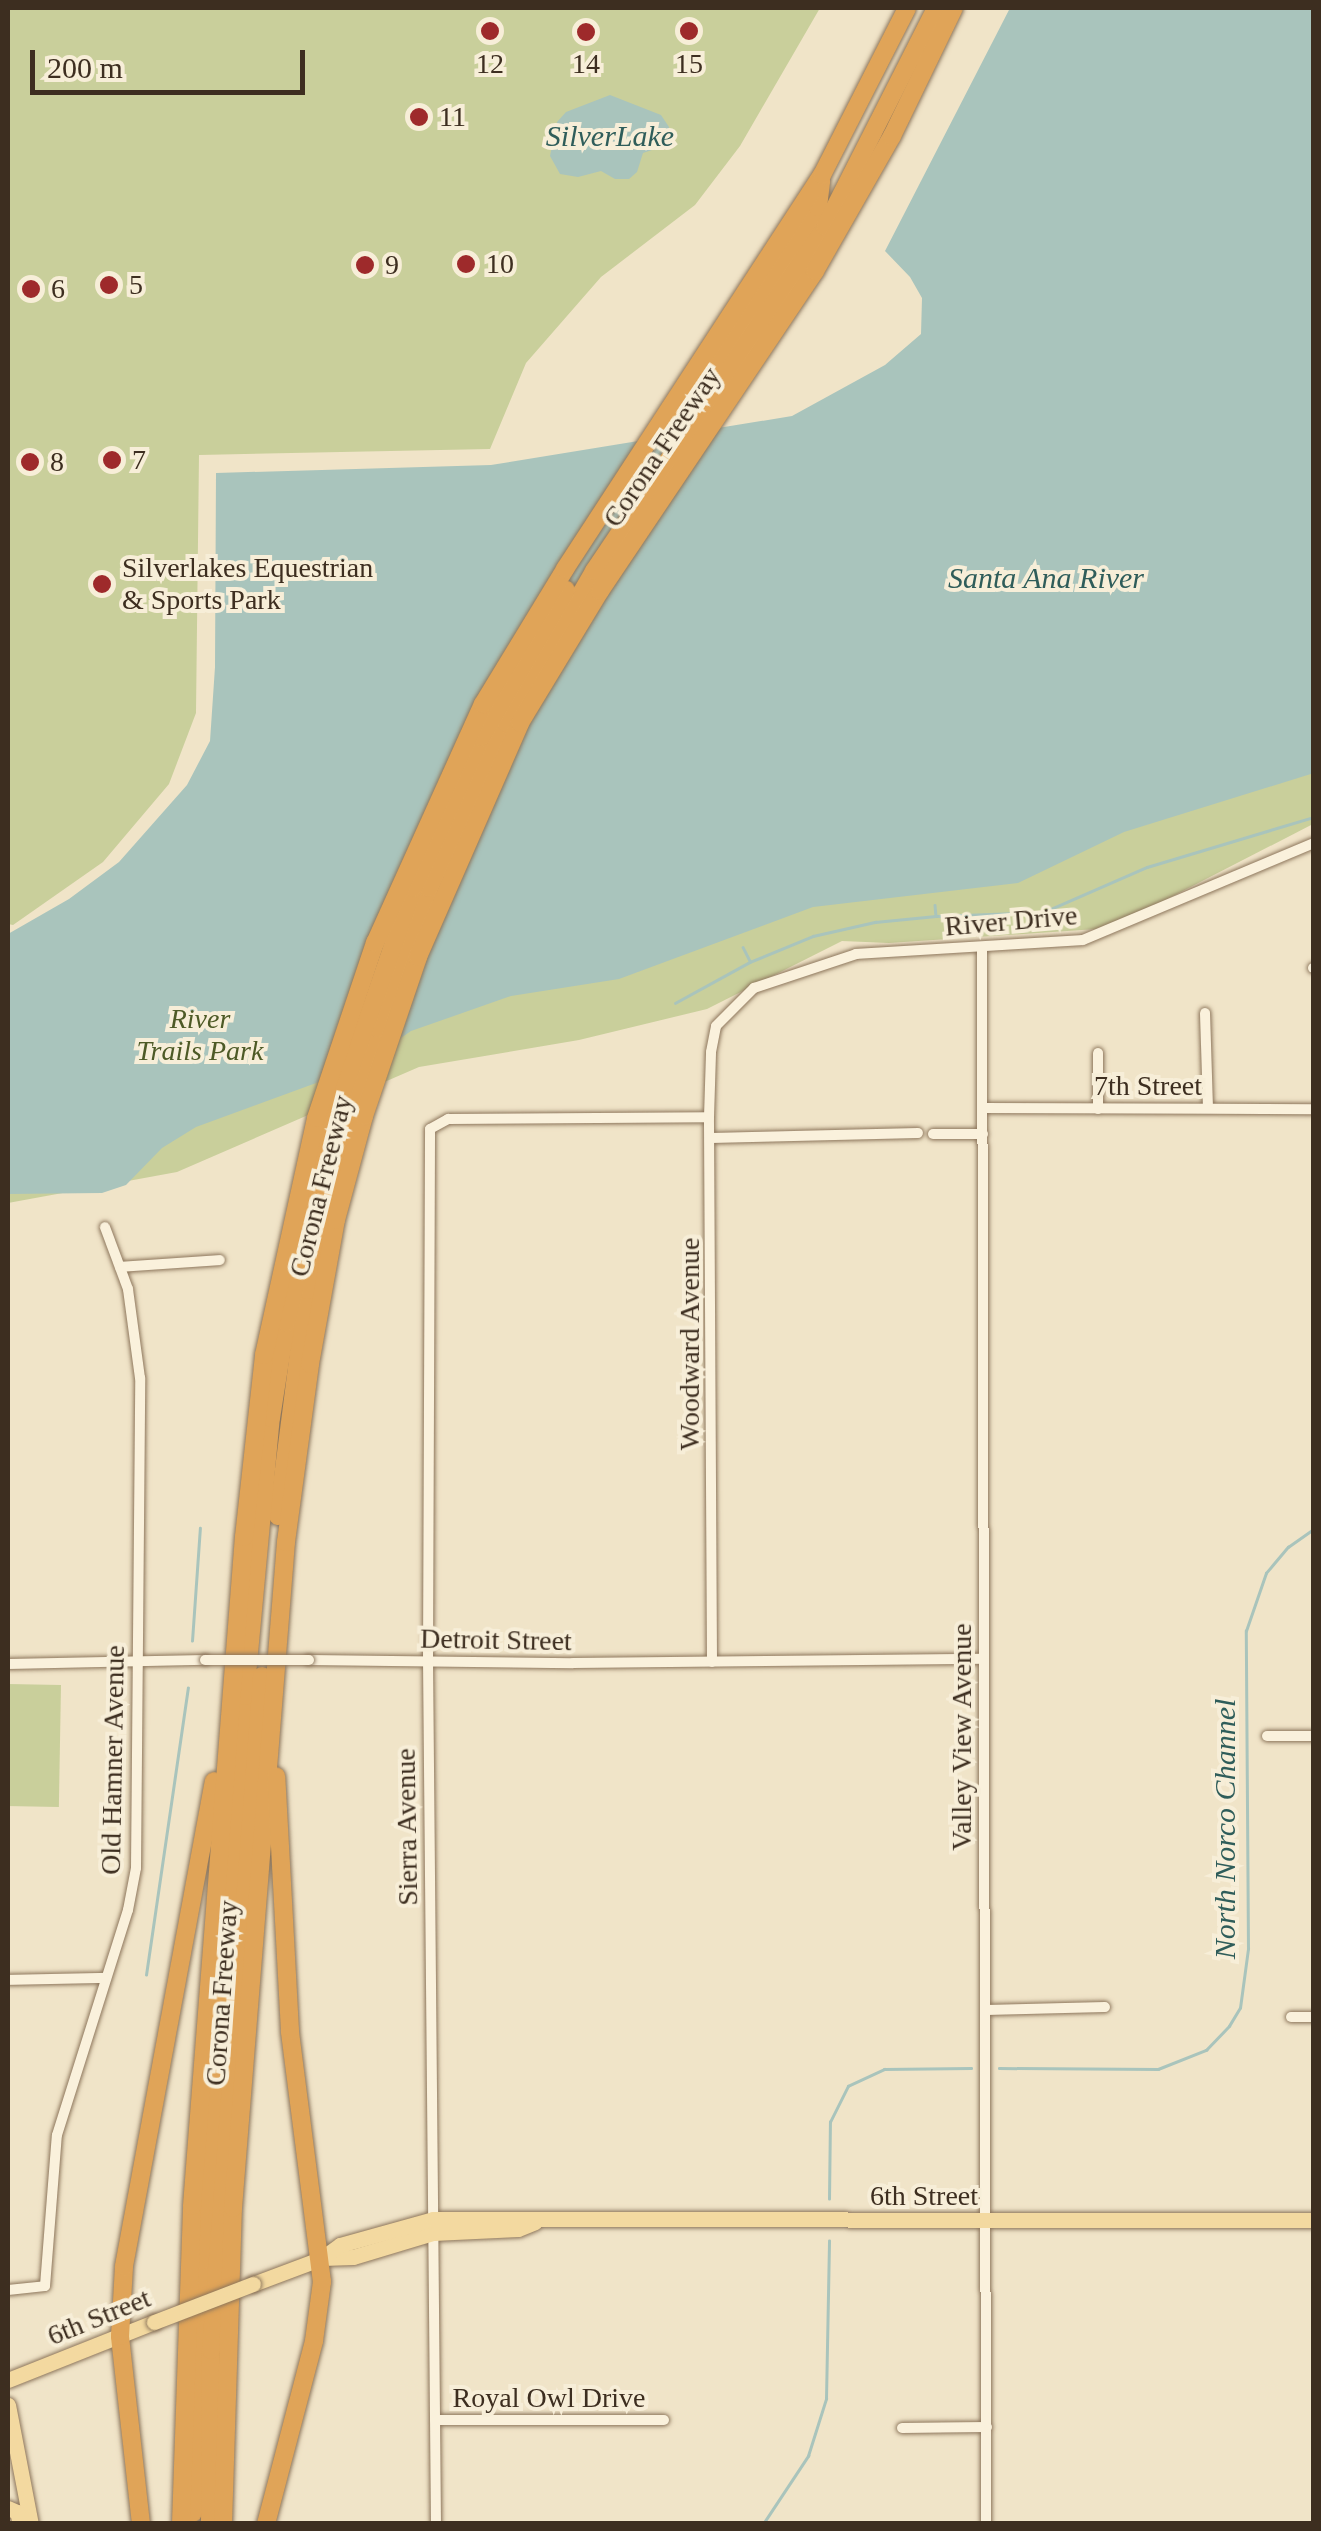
<!DOCTYPE html>
<style>
body{margin:0}
#map{position:relative;width:1321px;height:2531px;overflow:hidden;background:#f0e4c8;font-family:Georgia,serif}
div>[style]{position:absolute}
.green>*{inset:0;background:#c9cf9b;transform-origin:0 0}
.water>*{inset:0;background:#a9c4bc}
.stream>*{height:2.5px;margin:-1.25px;padding:0 1.25px;transform-origin:1.25px;border-radius:1.25px;background:#a9c4bc}
.roads{filter:drop-shadow(0 0 2px #8d765c) drop-shadow(0 0 2px #8d765c)}
.minor>*{height:10px;margin:-5px;padding:0 5px;transform-origin:5px;border-radius:5px;background:#faf1dc}
.primary>*{height:15px;margin:-7.5px;padding:0 7.5px;transform-origin:7.5px;border-radius:7.5px;background:#f3d9a0}
.motorway>*{height:18px;margin:-9px;padding:0 9px;transform-origin:9px;border-radius:9px;background:#e0a458}
.bridges{filter:drop-shadow(0 0 2px #8d765c) drop-shadow(0 0 2px #8d765c)}
.minor-bridge>*{height:10px;margin:-5px;padding:0 5px;transform-origin:5px;border-radius:5px;background:#faf1dc}
.primary-bridge>*{height:15px;margin:-7.5px;padding:0 7.5px;transform-origin:7.5px;border-radius:7.5px;background:#f3d9a0}
.dots>*{width:28px;height:28px;translate:-50% -50%;box-sizing:border-box;border:5px solid #f7eed8;border-radius:50%}
span{translate:-50% -50%;white-space:nowrap;text-align:center;line-height:1.15;-webkit-text-stroke:8px #f7eed8;paint-order:stroke}
.poi-label{font-size:28px;color:#3d2e20}
.left{translate:0 -50%;text-align:left}
.street-label{font-size:28px;color:#3d2e20}
.park-label{font-size:28px;color:#4d5a26;font-style:italic}
.water-label{font-size:30px;color:#2f5d5a;font-style:italic}
.frame{position:absolute;inset:0;border:10px solid #3d2e20;pointer-events:none}
.scale{position:absolute;left:30px;top:50px;width:275px;height:45px;box-sizing:border-box;border:5px solid #3d2e20;border-top:0;padding-left:12px;font-size:30px;line-height:35px;white-space:nowrap;color:#3d2e20;-webkit-text-stroke:8px #f7eed8;paint-order:stroke}
</style>
<div id="map">
<div class="green">
<div style="clip-path:polygon(8px 8px,820px 8px,740px 146px,695px 205px,601px 277px,526px 363px,490px 449px,199px 455px,196px 713px,169px 784px,103px 862px,13px 925px,8px 924px)"></div>
<div style="clip-path:polygon(1313px 671px,1313px 824px,1111px 928px,889px 943px,842px 941px,707px 1009px,579px 1040px,419px 1067px,177px 1172px,8px 1203px,8px 1183px)"></div>
<div style="left:61px;top:1685px;width:122px;height:53px;rotate:91deg"></div>
</div>
<div class="water">
<div style="clip-path:polygon(1010px 8px,1313px 8px,1314px 773px,1124px 832px,1018px 883px,813px 907px,619px 979px,511px 996px,411px 1031px,357px 1068px,196px 1127px,162px 1148px,126px 1185px,102px 1193px,8px 1194px,8px 934px,69px 899px,119px 862px,187px 785px,210px 741px,215px 667px,216px 473px,491px 465px,792px 416px,885px 365px,921px 334px,922px 298px,910px 277px,885px 251px)"></div>
<div style="clip-path:polygon(610px 95px,661px 115px,669px 127px,667px 145px,643px 153px,637px 172px,629px 179px,615px 179px,601px 171px,578px 177px,560px 174px,550px 156px,557px 122px,566px 112px)"></div>
</div>
<div class="stream">
<div style="left:935px;top:905px;width:11px;rotate:85deg"></div>
<div style="left:936px;top:916px;width:108px;rotate:-2.1deg"></div>
<div style="left:1044px;top:912px;width:112px;rotate:-23.6deg"></div>
<div style="left:1147px;top:867px;width:174px;rotate:-16.7deg"></div>
<div style="left:750px;top:962px;width:68px;rotate:-22.4deg"></div>
<div style="left:813px;top:936px;width:64px;rotate:-12.7deg"></div>
<div style="left:875px;top:922px;width:61px;rotate:-5.6deg"></div>
<div style="left:675px;top:1003px;width:85px;rotate:-28.7deg"></div>
<div style="left:750px;top:962px;width:16px;rotate:-117deg"></div>
<div style="left:192px;top:1641px;width:113px;rotate:-86deg"></div>
<div style="left:146px;top:1975px;width:290px;rotate:-81.7deg"></div>
<div style="left:999px;top:2068px;width:159px;rotate:0.4deg"></div>
<div style="left:1158px;top:2069px;width:52px;rotate:-21.6deg"></div>
<div style="left:1206px;top:2050px;width:33px;rotate:-46deg"></div>
<div style="left:1229px;top:2026px;width:21px;rotate:-59deg"></div>
<div style="left:1240px;top:2008px;width:60px;rotate:-82.3deg"></div>
<div style="left:1248px;top:1949px;width:318px;rotate:-90.4deg"></div>
<div style="left:1246px;top:1631px;width:61px;rotate:-71deg"></div>
<div style="left:1266px;top:1573px;width:34px;rotate:-50deg"></div>
<div style="left:1288px;top:1547px;width:32px;rotate:-35deg"></div>
<div style="left:829px;top:2199px;width:77px;rotate:-89.3deg"></div>
<div style="left:830px;top:2122px;width:40px;rotate:-63.4deg"></div>
<div style="left:848px;top:2086px;width:40px;rotate:-25deg"></div>
<div style="left:884px;top:2069px;width:87px;rotate:-0.7deg"></div>
<div style="left:763px;top:2524px;width:82px;rotate:-56.5deg"></div>
<div style="left:808px;top:2456px;width:60px;rotate:-72.5deg"></div>
<div style="left:826px;top:2399px;width:158px;rotate:-88.9deg"></div>
</div>
<div class="roads">
<div class="minor">
<div style="left:982px;top:950px;width:1574px;rotate:89.85deg"></div>
<div style="left:1313px;top:968px;width:1px"></div>
<div style="left:1205px;top:1013px;width:95px;rotate:88.2deg"></div>
<div style="left:1098px;top:1053px;width:56px;rotate:90deg"></div>
<div style="left:983px;top:1108px;width:331px;rotate:0.2deg"></div>
<div style="left:933px;top:1134px;width:50px"></div>
<div style="left:711px;top:1138px;width:207px;rotate:-1.4deg"></div>
<div style="left:120px;top:1267px;width:100px;rotate:-4deg"></div>
<div style="left:309px;top:1660px;width:264px;rotate:0.7deg"></div>
<div style="left:573px;top:1663px;width:411px;rotate:-0.6deg"></div>
<div style="left:712px;top:1662px;width:545px;rotate:-90.32deg"></div>
<div style="left:709px;top:1117px;width:65px;rotate:-88.2deg"></div>
<div style="left:711px;top:1052px;width:26px;rotate:-79deg"></div>
<div style="left:716px;top:1026px;width:54px;rotate:-45deg"></div>
<div style="left:754px;top:988px;width:108px;rotate:-18.4deg"></div>
<div style="left:856px;top:954px;width:227px;rotate:-3.5deg"></div>
<div style="left:1083px;top:940px;width:251px;rotate:-22.8deg"></div>
<div style="left:8px;top:1664px;width:197px;rotate:-1.2deg"></div>
<div style="left:1267px;top:1736px;width:47px"></div>
<div style="left:8px;top:1980px;width:98px;rotate:-1.2deg"></div>
<div style="left:986px;top:2010px;width:119px;rotate:-1.4deg"></div>
<div style="left:1291px;top:2017px;width:23px"></div>
<div style="left:8px;top:2290px;width:37px;rotate:-6deg"></div>
<div style="left:45px;top:2286px;width:151px;rotate:-85.5deg"></div>
<div style="left:57px;top:2135px;width:236px;rotate:-72.5deg"></div>
<div style="left:128px;top:1910px;width:43px;rotate:-79.2deg"></div>
<div style="left:136px;top:1868px;width:490px;rotate:-89.5deg"></div>
<div style="left:140px;top:1378px;width:90px;rotate:-97.7deg"></div>
<div style="left:128px;top:1289px;width:66px;rotate:-110.4deg"></div>
<div style="left:435px;top:2420px;width:229px"></div>
<div style="left:902px;top:2428px;width:85px;rotate:-0.7deg"></div>
<div style="left:436px;top:2524px;width:863px;rotate:-90.53deg"></div>
<div style="left:428px;top:1661px;width:532px;rotate:-89.78deg"></div>
<div style="left:430px;top:1129px;width:21px;rotate:-29deg"></div>
<div style="left:448px;top:1119px;width:261px;rotate:-0.4deg"></div>
</div>
<div class="primary">
<div style="left:322px;top:2258px;width:31px;rotate:-2deg"></div>
<div style="left:353px;top:2257px;width:84px;rotate:-16.7deg"></div>
<div style="left:433px;top:2233px;width:85px;rotate:-2.7deg"></div>
<div style="left:518px;top:2229px;width:18px;rotate:-22deg"></div>
<div style="left:253px;top:2284px;width:74px;rotate:-20.6deg"></div>
<div style="left:322px;top:2258px;width:22px;rotate:-36deg"></div>
<div style="left:340px;top:2245px;width:97px;rotate:-15.6deg"></div>
<div style="left:433px;top:2219px;width:881px;rotate:0.07deg"></div>
<div style="left:8px;top:2380px;width:157px;rotate:-21.7deg"></div>
<div style="left:8px;top:2405px;width:121px;rotate:79.1deg"></div>
<div style="left:8px;top:2508px;width:10px;rotate:24deg"></div>
<div style="left:17px;top:2512px;width:12px;rotate:76deg"></div>
</div>
<div class="motorway">
<div style="left:667px;top:434px;width:273px;rotate:-56.4deg"></div>
<div style="left:818px;top:207px;width:26px;rotate:-83deg"></div>
<div style="left:278px;top:1516px;width:228px;rotate:-82.7deg"></div>
<div style="left:307px;top:1290px;width:125px;rotate:-77.5deg"></div>
<div style="left:334px;top:1168px;width:146px;rotate:-72.9deg"></div>
<div style="left:377px;top:1028px;width:149px;rotate:-69.6deg"></div>
<div style="left:429px;top:888px;width:182px;rotate:-65deg"></div>
<div style="left:506px;top:723px;width:176px;rotate:-59.9deg"></div>
<div style="left:594px;top:571px;width:414px;rotate:-56.1deg"></div>
<div style="left:825px;top:227px;width:246px;rotate:-63.1deg"></div>
<div style="left:193px;top:2513px;width:252px;rotate:-88.2deg"></div>
<div style="left:201px;top:2261px;width:567px;rotate:-85.55deg"></div>
<div style="left:245px;top:1696px;width:279px;rotate:-84.7deg"></div>
<div style="left:271px;top:1418px;width:96px;rotate:-81deg"></div>
<div style="left:286px;top:1323px;width:212px;rotate:-76.9deg"></div>
<div style="left:334px;top:1116px;width:241px;rotate:-70.9deg"></div>
<div style="left:413px;top:888px;width:166px;rotate:-65.8deg"></div>
<div style="left:481px;top:737px;width:170px;rotate:-60deg"></div>
<div style="left:141px;top:2524px;width:189px;rotate:-96.4deg"></div>
<div style="left:120px;top:2336px;width:70px;rotate:-86.7deg"></div>
<div style="left:124px;top:2266px;width:493px;rotate:-79.5deg"></div>
<div style="left:181px;top:2524px;width:318px;rotate:-88deg"></div>
<div style="left:192px;top:2206px;width:671px;rotate:-85.56deg"></div>
<div style="left:244px;top:1537px;width:183px;rotate:-83.7deg"></div>
<div style="left:264px;top:1355px;width:243px;rotate:-77.6deg"></div>
<div style="left:316px;top:1118px;width:185px;rotate:-71.4deg"></div>
<div style="left:375px;top:943px;width:262px;rotate:-65.7deg"></div>
<div style="left:483px;top:704px;width:158px;rotate:-58.7deg"></div>
<div style="left:565px;top:569px;width:470px;rotate:-56.9deg"></div>
<div style="left:822px;top:175px;width:187px;rotate:-63deg"></div>
<div style="left:210px;top:2524px;width:174px;rotate:-89.7deg"></div>
<div style="left:211px;top:2350px;width:676px;rotate:-85.67deg"></div>
<div style="left:223px;top:2524px;width:316px;rotate:-88.2deg"></div>
<div style="left:233px;top:2208px;width:668px;rotate:-85.45deg"></div>
<div style="left:286px;top:1542px;width:180px;rotate:-82.3deg"></div>
<div style="left:310px;top:1364px;width:146px;rotate:-79.8deg"></div>
<div style="left:336px;top:1220px;width:108px;rotate:-74.9deg"></div>
<div style="left:364px;top:1116px;width:168px;rotate:-71.2deg"></div>
<div style="left:418px;top:957px;width:255px;rotate:-66.4deg"></div>
<div style="left:520px;top:723px;width:154px;rotate:-58.8deg"></div>
<div style="left:600px;top:591px;width:386px;rotate:-56.1deg"></div>
<div style="left:815px;top:271px;width:155px;rotate:-60.3deg"></div>
<div style="left:892px;top:136px;width:142px;rotate:-64.2deg"></div>
<div style="left:266px;top:2524px;width:189px;rotate:-75.3deg"></div>
<div style="left:314px;top:2341px;width:60px;rotate:-82.3deg"></div>
<div style="left:322px;top:2282px;width:253px;rotate:-97.3deg"></div>
<div style="left:290px;top:2031px;width:255px;rotate:-93.1deg"></div>
</div>
</div>
<div class="bridges">
<div class="minor-bridge">
<div style="left:205px;top:1660px;width:104px"></div>
</div>
<div class="primary-bridge">
<div style="left:154px;top:2322px;width:106px;rotate:-21deg"></div>
</div>
</div>
<div class="dots">
<div style="left:490px;top:31px;background:#9e2a2b"></div>
<div style="left:689px;top:31px;background:#9e2a2b"></div>
<div style="left:586px;top:32px;background:#9e2a2b"></div>
<div style="left:419px;top:117px;background:#9e2a2b"></div>
<div style="left:466px;top:264px;background:#9e2a2b"></div>
<div style="left:365px;top:265px;background:#9e2a2b"></div>
<div style="left:109px;top:285px;background:#9e2a2b"></div>
<div style="left:31px;top:289px;background:#9e2a2b"></div>
<div style="left:112px;top:460px;background:#9e2a2b"></div>
<div style="left:30px;top:462px;background:#9e2a2b"></div>
<div style="left:102px;top:584px;background:#9e2a2b"></div>
</div>
<div class="poi-label">
<span style="left:490px;top:64px">12</span>
<span style="left:586px;top:64px">14</span>
<span style="left:689px;top:64px">15</span>
<span class="left" style="left:439px;top:117px">11</span>
<span class="left" style="left:486px;top:264px">10</span>
<span class="left" style="left:385px;top:265px">9</span>
<span class="left" style="left:129px;top:285px">5</span>
<span class="left" style="left:51px;top:289px">6</span>
<span class="left" style="left:132px;top:460px">7</span>
<span class="left" style="left:50px;top:462px">8</span>
<span class="left" style="left:122px;top:584px">Silverlakes Equestrian<br>&amp; Sports Park</span>
</div>
<div class="street-label">
<span style="left:662px;top:447px;rotate:-56deg">Corona Freeway</span>
<span style="left:1011px;top:921px;rotate:-5deg">River Drive</span>
<span style="left:1148px;top:1086px">7th Street</span>
<span style="left:321px;top:1186px;rotate:-76deg">Corona Freeway</span>
<span style="left:690px;top:1344px;rotate:-90deg">Woodward Avenue</span>
<span style="left:496px;top:1640px;rotate:1deg">Detroit Street</span>
<span style="left:962px;top:1737px;rotate:-90deg">Valley View Avenue</span>
<span style="left:113px;top:1760px;rotate:-89deg">Old Hamner Avenue</span>
<span style="left:407px;top:1827px;rotate:-91deg">Sierra Avenue</span>
<span style="left:222px;top:1993px;rotate:-86deg">Corona Freeway</span>
<span style="left:924px;top:2196px">6th Street</span>
<span style="left:99px;top:2317px;rotate:-22deg">6th Street</span>
<span style="left:549px;top:2398px">Royal Owl Drive</span>
</div>
<div class="park-label">
<span style="left:200px;top:1035px">River<br>Trails Park</span>
</div>
<div class="water-label">
<span style="left:610px;top:136px">SilverLake</span>
<span style="left:1046px;top:578px">Santa Ana River</span>
<span style="left:1225px;top:1829px;rotate:-90deg">North Norco Channel</span>
</div>
<div class="frame"></div>
<div class="scale">200 m</div>
</div>
